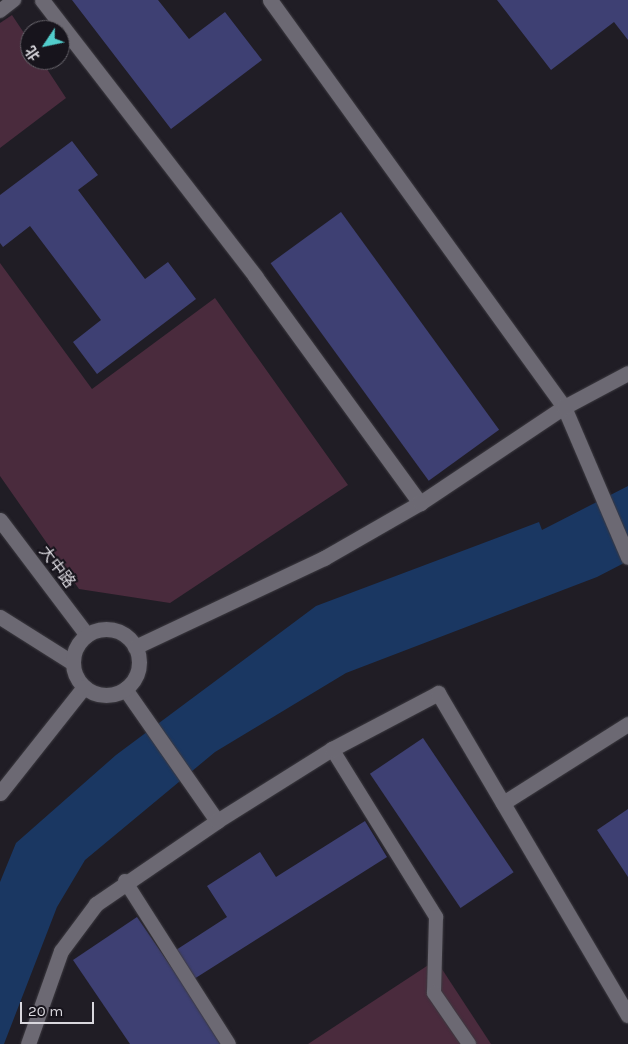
<!DOCTYPE html>
<meta charset="utf-8">
<style>
body{margin:0}
#map{position:relative;width:628px;height:1044px;overflow:hidden;background:#201d25;font-family:Karla,"Noto Sans SC",sans-serif}
div>[style]{position:absolute}
.green>*{inset:0;background:#4a2b3d}
.water>*{inset:0;background:#1a3762}
.building>*{inset:0;background:#3e4073;transform-origin:0 0}
.roads{filter:drop-shadow(0 0 1px #3c3a40) drop-shadow(0 0 1px #3c3a40)}
.service>*{height:14px;margin:-7px;padding:0 7px;transform-origin:7px;border-radius:7px;background:#6c6973}
.minor>*{height:15px;margin:-7.5px;padding:0 7.5px;transform-origin:7.5px;border-radius:7.5px;background:#6c6973}
.tertiary>*{height:15px;margin:-7.5px;padding:0 7.5px;transform-origin:7.5px;border-radius:7.5px;background:#6c6973}
.tertiary>.ring{margin:-7.5px;padding:0;box-sizing:content-box;background:none;border:15px solid #6c6973;border-radius:50%}
span{translate:-50% -50%;white-space:nowrap;text-align:center;line-height:1.15;-webkit-text-stroke:4px #17141c;paint-order:stroke}
.street-label{font-size:16px;color:#d9d7dd}
.north{position:absolute;left:20px;top:20px;width:50px;height:50px;box-sizing:border-box;background:#17141c;border:1px solid #656269;border-radius:50%;rotate:236deg;font-size:14px;font-weight:700;line-height:20px;text-align:center;color:#d9d7dd}
.north::after{content:'';display:block;margin:auto;width:18px;height:22px;background:#52cdcc;clip-path:polygon(50% 0,100% 100%,50% 72%,0 100%)}
.scale{position:absolute;left:20px;top:1002px;width:74px;height:22px;box-sizing:border-box;border:2px solid #d9d7dd;border-top:0;padding-left:6px;font-size:15px;line-height:18px;white-space:nowrap;color:#d9d7dd;-webkit-text-stroke:4px #17141c;paint-order:stroke}
</style>
<div id="map">
<div class="green">
<div style="clip-path:polygon(12px 15px,30px 42px,30px 60px,41px 60px,66px 98px,0 148px,0 23px)"></div>
<div style="clip-path:polygon(0 263px,92px 389px,215px 298px,348px 485px,170px 603px,79px 589px,0 476px)"></div>
<div style="clip-path:polygon(436px 960px,491px 1044px,308px 1044px)"></div>
</div>
<div class="water">
<div style="clip-path:polygon(628px 486px,628px 561px,597px 577px,346px 673px,215px 752px,85px 860px,57px 907px,4px 1044px,0 1044px,0 882px,16px 843px,116px 755px,316px 606px,539px 522px,542px 530px)"></div>
</div>
<div class="building">
<div style="clip-path:polygon(72px 0,158px 0,189px 39px,225px 12px,262px 60px,171px 129px)"></div>
<div style="clip-path:polygon(497px 0,628px 0,628px 40px,614px 22px,551px 70px)"></div>
<div style="clip-path:polygon(72px 141px,98px 175px,78px 190px,145px 279px,168px 262px,196px 299px,97px 374px,73px 342px,101px 320px,30px 226px,3px 247px,0 243px,0 195px)"></div>
<div style="left:341px;top:212px;width:269px;height:87px;rotate:54deg"></div>
<div style="left:423px;top:738px;width:162px;height:64px;rotate:56deg"></div>
<div style="clip-path:polygon(628px 809px,628px 877px,597px 830px)"></div>
<div style="clip-path:polygon(365px 821px,387px 857px,194px 979px,176px 950px,227px 917px,207px 886px,260px 852px,276px 877px)"></div>
<div style="clip-path:polygon(137px 917px,224px 1044px,130px 1044px,73px 960px)"></div>
</div>
<div class="roads">
<div class="service">
<div style="left:0;top:11px;width:18px;rotate:-38deg"></div>
<div style="left:332px;top:749px;width:198px;rotate:58.2deg"></div>
<div style="left:436px;top:917px;width:76px;rotate:91.5deg"></div>
<div style="left:434px;top:993px;width:62px;rotate:55.5deg"></div>
<div style="left:125px;top:881px;width:193px;rotate:57.5deg"></div>
</div>
<div class="minor">
<div style="left:42px;top:0;width:349px;rotate:52.3deg"></div>
<div style="left:255px;top:276px;width:281px;rotate:54deg"></div>
<div style="left:270px;top:0;width:502px;rotate:54.16deg"></div>
<div style="left:564px;top:407px;width:163px;rotate:66.9deg"></div>
<div style="left:0;top:617px;width:86px;rotate:32.2deg"></div>
<div style="left:125px;top:689px;width:161px;rotate:55.1deg"></div>
<div style="left:503px;top:803px;width:148px;rotate:-32.3deg"></div>
<div style="left:28px;top:1044px;width:99px;rotate:-70.5deg"></div>
<div style="left:61px;top:951px;width:59px;rotate:-53.3deg"></div>
<div style="left:96px;top:904px;width:147px;rotate:-34.4deg"></div>
<div style="left:217px;top:821px;width:136px;rotate:-32.1deg"></div>
<div style="left:332px;top:749px;width:120px;rotate:-27.8deg"></div>
<div style="left:438px;top:693px;width:374px;rotate:59.5deg"></div>
</div>
<div class="tertiary">
<div style="left:0;top:520px;width:144px;rotate:52.9deg"></div>
<div class="ring" style="left:73px;top:629px;width:51px;height:51px"></div>
<div style="left:135px;top:647px;width:209px;rotate:-25.2deg"></div>
<div style="left:324px;top:558px;width:111px;rotate:-29.8deg"></div>
<div style="left:420px;top:503px;width:173px;rotate:-33.7deg"></div>
<div style="left:564px;top:407px;width:72px;rotate:-28deg"></div>
<div style="left:0;top:793px;width:135px;rotate:-51.6deg"></div>
</div>
</div>
<div class="street-label">
<span style="left:57px;top:567px;rotate:53deg">大中路</span>
</div>
<div class="north">北</div>
<div class="scale">20 m</div>
</div>
